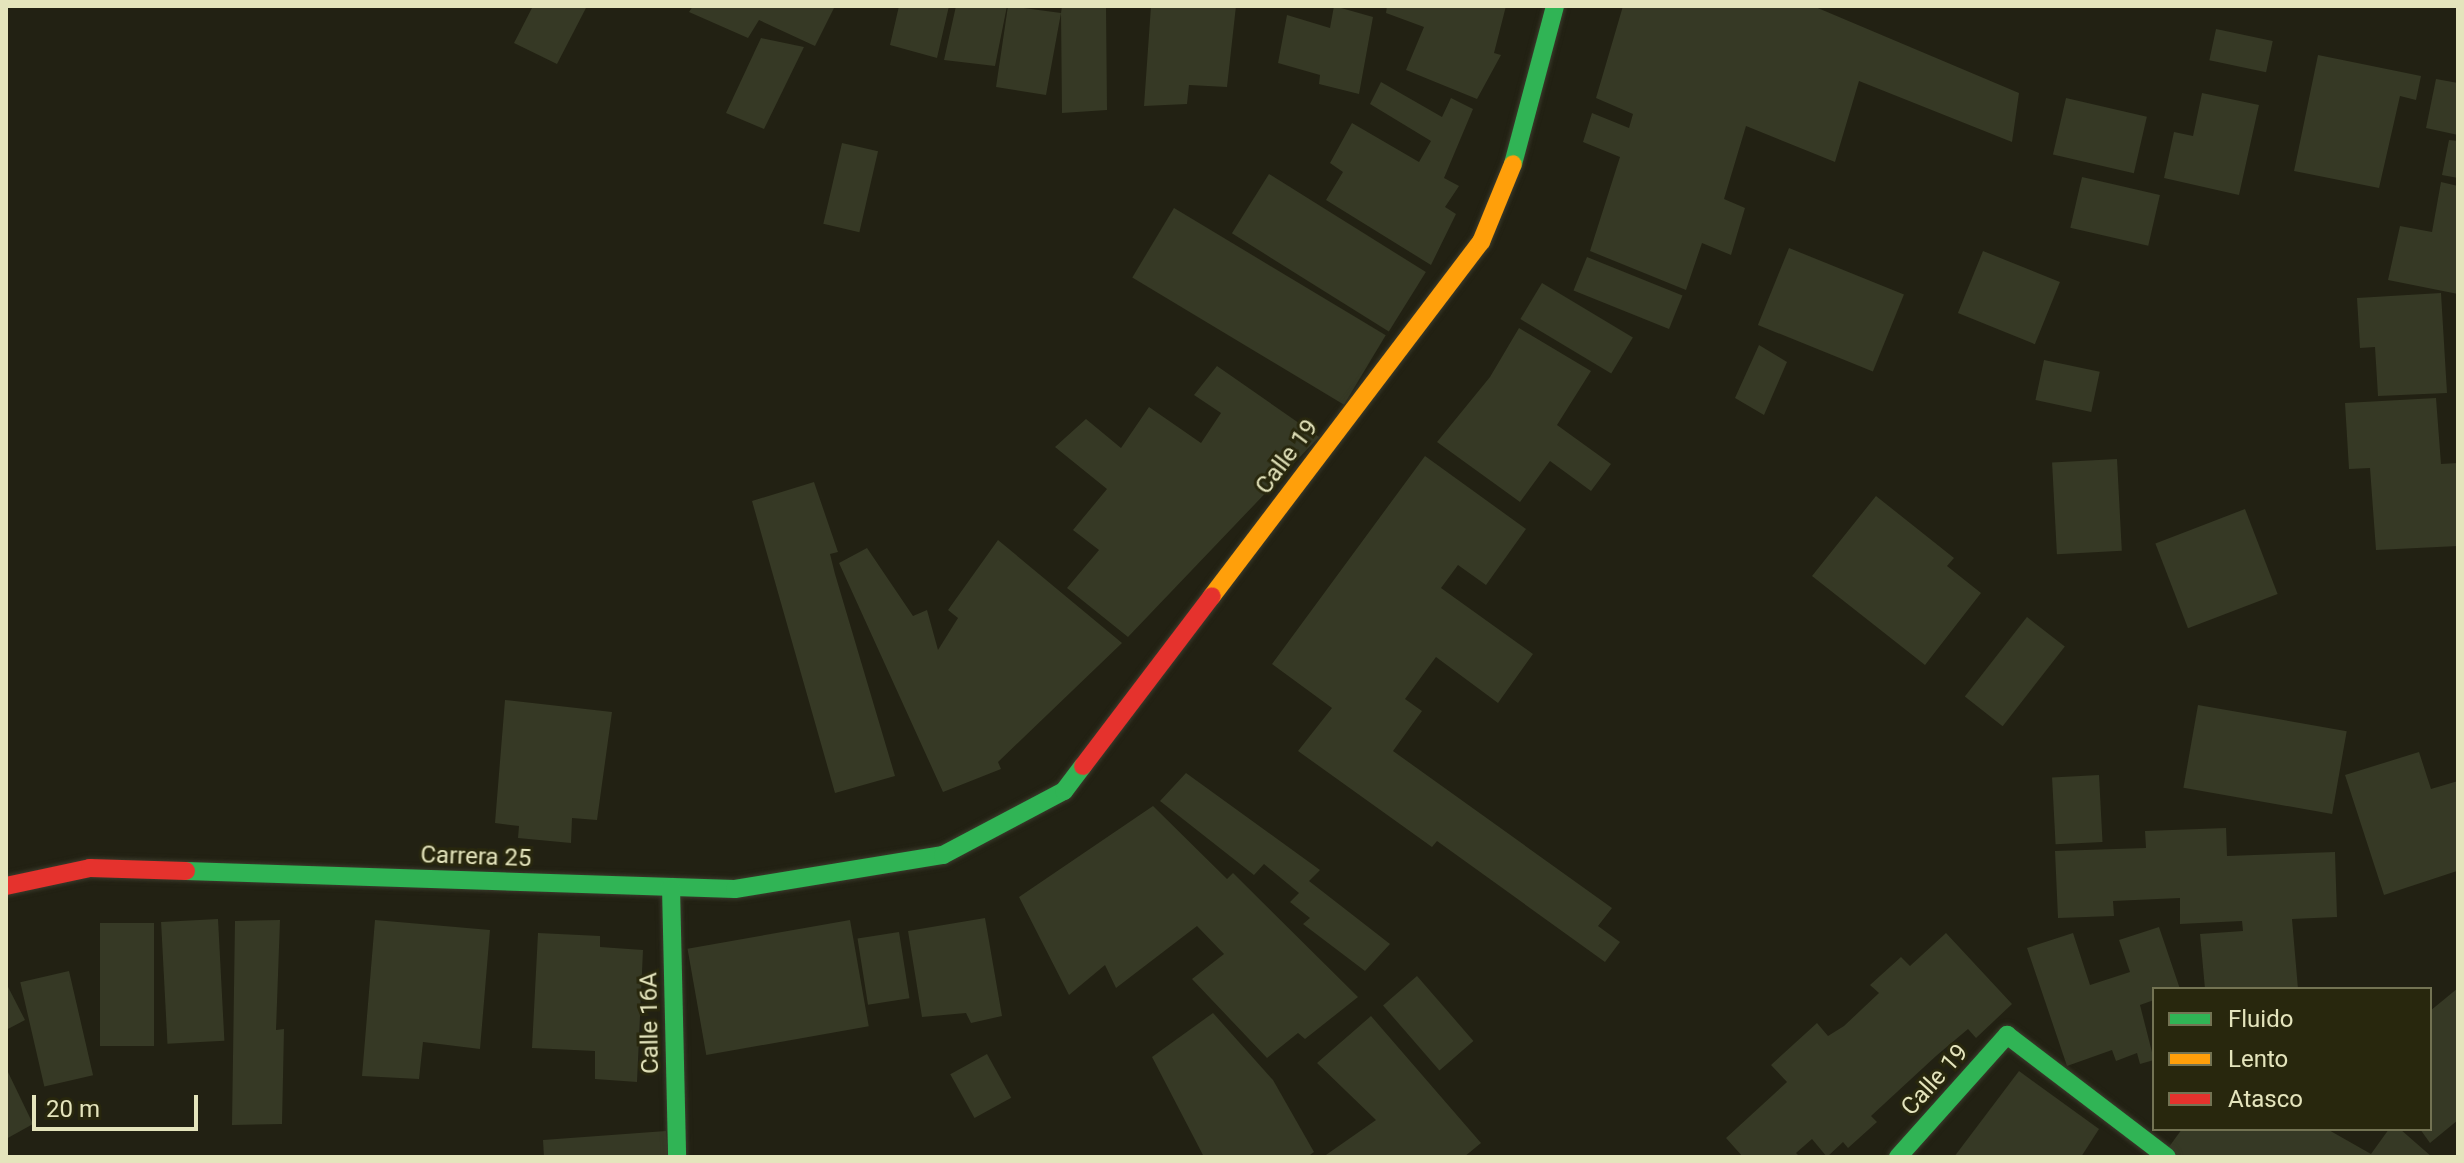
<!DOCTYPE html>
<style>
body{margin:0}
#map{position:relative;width:2464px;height:1163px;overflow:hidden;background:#222113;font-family:Roboto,sans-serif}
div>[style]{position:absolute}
.building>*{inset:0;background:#363925;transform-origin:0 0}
.roads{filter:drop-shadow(0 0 2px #3b3b2c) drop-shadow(0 0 2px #3b3b2c)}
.fast>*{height:18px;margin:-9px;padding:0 9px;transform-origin:9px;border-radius:9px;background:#30b455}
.slow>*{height:18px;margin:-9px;padding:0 9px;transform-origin:9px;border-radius:9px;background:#ff9f0a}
.jam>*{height:18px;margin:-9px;padding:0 9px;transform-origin:9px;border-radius:9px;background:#e5322d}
span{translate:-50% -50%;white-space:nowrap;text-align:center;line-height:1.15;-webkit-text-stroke:6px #28270d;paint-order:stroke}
.street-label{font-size:24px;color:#e4e4bc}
.frame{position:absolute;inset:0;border:8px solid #e4e4bc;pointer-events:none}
.legend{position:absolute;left:2152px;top:987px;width:280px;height:144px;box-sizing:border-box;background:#28270d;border:2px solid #737353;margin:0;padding:10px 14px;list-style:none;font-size:24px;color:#e4e4bc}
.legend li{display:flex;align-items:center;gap:16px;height:40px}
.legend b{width:40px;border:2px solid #737353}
.scale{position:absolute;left:32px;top:1095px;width:166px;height:36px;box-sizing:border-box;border:4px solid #e4e4bc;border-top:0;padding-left:10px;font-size:24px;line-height:28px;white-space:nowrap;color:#e4e4bc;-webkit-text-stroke:6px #28270d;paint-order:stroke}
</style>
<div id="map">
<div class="building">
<div style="clip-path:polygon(533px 6px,587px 6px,557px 64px,514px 43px)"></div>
<div style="clip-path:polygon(693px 6px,835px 6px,815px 46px,759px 20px,748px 38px,689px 12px)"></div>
<div style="clip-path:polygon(899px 6px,949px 6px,937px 58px,890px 45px)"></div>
<div style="clip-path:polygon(956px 6px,1007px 6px,995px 66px,944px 60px)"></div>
<div style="clip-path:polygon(1008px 6px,1061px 13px,1062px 6px,1106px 6px,1107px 110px,1062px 113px,1061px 13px,1046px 95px,996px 87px)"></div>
<div style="clip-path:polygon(1151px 6px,1236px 6px,1227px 87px,1189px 85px,1187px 104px,1144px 106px)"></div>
<div style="clip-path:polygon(1334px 6px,1373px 17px,1359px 94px,1319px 84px,1320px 75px,1278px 63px,1287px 15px,1330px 28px)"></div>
<div style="clip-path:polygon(1387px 6px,1506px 6px,1494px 53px,1501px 55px,1477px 99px,1406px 70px,1424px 27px,1386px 13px)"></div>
<div style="clip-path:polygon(1623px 6px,1813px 6px,2019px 93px,2012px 142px,1859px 81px,1835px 162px,1746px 126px,1724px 199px,1745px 208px,1731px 255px,1702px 243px,1686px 290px,1590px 251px,1620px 157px,1583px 142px,1592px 113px,1629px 128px,1633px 114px,1596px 98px)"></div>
<div style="left:2216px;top:29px;width:58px;height:32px;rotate:12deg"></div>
<div style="clip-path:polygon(761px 38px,804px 47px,764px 129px,726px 113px)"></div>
<div style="clip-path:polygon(2318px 55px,2421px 76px,2416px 100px,2400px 96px,2379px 188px,2294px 171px)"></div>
<div style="clip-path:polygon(2436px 79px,2458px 83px,2458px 135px,2426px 128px)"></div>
<div style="clip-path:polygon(1381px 82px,1442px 117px,1451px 98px,1473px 109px,1444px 178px,1459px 186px,1445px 207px,1456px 214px,1431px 265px,1326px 200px,1343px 172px,1330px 163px,1352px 123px,1419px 162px,1431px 141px,1370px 104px)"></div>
<div style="clip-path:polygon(2202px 93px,2259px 105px,2239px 195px,2164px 178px,2174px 132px,2193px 136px)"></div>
<div style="left:2066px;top:98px;width:83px;height:58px;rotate:13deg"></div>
<div style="clip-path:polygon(2449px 140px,2458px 141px,2458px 178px,2442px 175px)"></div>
<div style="left:842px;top:143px;width:37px;height:83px;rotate:13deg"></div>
<div style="left:1269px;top:174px;width:185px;height:70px;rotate:32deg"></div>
<div style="left:2082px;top:177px;width:80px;height:52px;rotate:13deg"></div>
<div style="clip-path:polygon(2441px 182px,2458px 186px,2458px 294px,2388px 280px,2400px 226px,2432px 232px)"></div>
<div style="left:1174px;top:208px;width:247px;height:81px;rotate:31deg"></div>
<div style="left:1789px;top:248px;width:124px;height:83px;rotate:22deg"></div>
<div style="left:1983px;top:251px;width:83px;height:67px;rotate:22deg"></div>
<div style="left:1587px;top:257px;width:103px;height:36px;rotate:22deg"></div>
<div style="left:1542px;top:283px;width:106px;height:42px;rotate:31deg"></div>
<div style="clip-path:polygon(2441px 293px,2447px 393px,2378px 396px,2375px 347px,2360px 348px,2357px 298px)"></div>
<div style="clip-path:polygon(1519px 328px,1591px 371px,1557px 425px,1611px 464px,1591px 491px,1550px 461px,1520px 502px,1437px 442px,1490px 377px)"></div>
<div style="clip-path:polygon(1759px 345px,1787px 362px,1764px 415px,1735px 398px)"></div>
<div style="left:2044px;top:360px;width:57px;height:41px;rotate:12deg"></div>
<div style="clip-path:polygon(1217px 366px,1319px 437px,1128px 637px,1067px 588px,1099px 550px,1073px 530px,1107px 489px,1055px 447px,1086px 419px,1121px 448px,1149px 407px,1201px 443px,1221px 413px,1194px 395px)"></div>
<div style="clip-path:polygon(2436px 398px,2441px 464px,2458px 463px,2458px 546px,2376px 550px,2370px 468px,2349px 469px,2345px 403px)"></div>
<div style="clip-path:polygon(1425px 456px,1526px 529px,1486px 585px,1458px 565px,1441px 588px,1533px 654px,1498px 703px,1436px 657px,1405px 699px,1422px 711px,1393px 751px,1612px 908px,1598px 926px,1620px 942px,1605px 962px,1437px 841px,1432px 847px,1298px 751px,1332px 708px,1272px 664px)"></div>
<div style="left:2117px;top:459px;width:92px;height:65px;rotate:87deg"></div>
<div style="clip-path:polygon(814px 482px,838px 552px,830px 554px,835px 574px,895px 776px,835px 793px,752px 501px)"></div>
<div style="clip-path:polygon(1876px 496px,1954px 558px,1947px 566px,1981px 593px,1925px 665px,1812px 576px)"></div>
<div style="left:2245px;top:509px;width:91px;height:96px;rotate:69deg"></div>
<div style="clip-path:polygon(998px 540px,1122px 643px,998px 762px,1001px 769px,943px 792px,839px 563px,867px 548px,913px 616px,927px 610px,938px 650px,958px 618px,948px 610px)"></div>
<div style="left:2027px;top:617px;width:48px;height:101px;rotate:38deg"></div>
<div style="clip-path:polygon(505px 700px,612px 712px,597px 820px,572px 818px,571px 843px,518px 838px,519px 826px,495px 823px)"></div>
<div style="left:2198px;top:705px;width:151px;height:84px;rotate:10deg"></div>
<div style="clip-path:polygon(2419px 752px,2431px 789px,2458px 781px,2457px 871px,2384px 895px,2345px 775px)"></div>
<div style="clip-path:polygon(1186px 773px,1320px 870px,1309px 881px,1390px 944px,1365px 971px,1303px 924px,1310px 918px,1290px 902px,1299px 893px,1264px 864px,1254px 875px,1160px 801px)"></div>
<div style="left:2099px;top:775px;width:67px;height:47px;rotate:87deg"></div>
<div style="clip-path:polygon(1153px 806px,1227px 879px,1233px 873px,1358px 997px,1305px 1039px,1298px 1033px,1267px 1058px,1192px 979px,1224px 954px,1197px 926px,1116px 988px,1105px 965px,1069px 995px,1019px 897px)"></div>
<div style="clip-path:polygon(2226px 828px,2227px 856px,2335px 852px,2337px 917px,2292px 919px,2298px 989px,2205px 989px,2200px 934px,2243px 931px,2242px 921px,2180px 924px,2180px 898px,2113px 901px,2114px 916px,2058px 918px,2055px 851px,2146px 848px,2145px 831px)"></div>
<div style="clip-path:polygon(985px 918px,1002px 1016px,971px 1023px,966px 1013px,922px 1017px,908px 931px)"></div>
<div style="left:218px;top:919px;width:122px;height:57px;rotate:87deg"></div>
<div style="clip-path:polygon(280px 920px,276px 1030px,284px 1029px,282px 1124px,232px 1125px,235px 921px)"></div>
<div style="clip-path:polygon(375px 920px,490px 930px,480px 1049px,423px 1042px,419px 1079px,362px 1076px)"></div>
<div style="left:850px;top:920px;width:108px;height:165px;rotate:80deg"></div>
<div style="left:100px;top:923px;width:54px;height:123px"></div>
<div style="clip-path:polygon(2159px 927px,2180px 989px,2154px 989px,2154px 1000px,2140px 1005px,2154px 1060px,2140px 1064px,2137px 1053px,2116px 1061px,2112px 1050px,2067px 1066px,2027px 948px,2073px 933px,2090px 985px,2130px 972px,2119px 940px)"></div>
<div style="left:899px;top:932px;width:67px;height:42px;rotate:81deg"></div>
<div style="clip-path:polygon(538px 933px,600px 936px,600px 947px,643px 950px,637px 1082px,595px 1079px,595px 1051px,532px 1048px)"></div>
<div style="clip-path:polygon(1946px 933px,2012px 1004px,1976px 1038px,1968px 1029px,1936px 1056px,1871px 1116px,1877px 1122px,1848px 1148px,1843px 1142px,1827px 1157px,1812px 1139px,1796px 1153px,1800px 1157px,1743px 1157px,1726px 1138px,1787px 1082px,1771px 1065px,1817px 1023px,1828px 1036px,1844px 1026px,1879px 993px,1870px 985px,1901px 957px,1910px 966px)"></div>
<div style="left:69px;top:971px;width:107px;height:50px;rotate:77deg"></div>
<div style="left:1417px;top:976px;width:86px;height:45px;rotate:49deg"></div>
<div style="clip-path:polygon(6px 983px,25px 1020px,6px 1030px)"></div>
<div style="clip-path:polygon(2458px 988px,2458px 1120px,2430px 1143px,2420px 1129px,2430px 1129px,2430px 1011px)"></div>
<div style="clip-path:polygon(1213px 1013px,1273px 1080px,1314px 1152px,1307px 1157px,1204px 1157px,1152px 1057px)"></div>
<div style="clip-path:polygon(1371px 1016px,1481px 1143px,1464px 1157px,1323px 1157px,1376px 1120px,1317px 1063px)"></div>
<div style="left:987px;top:1054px;width:50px;height:42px;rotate:61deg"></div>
<div style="clip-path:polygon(6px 1068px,33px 1124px,6px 1139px)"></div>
<div style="clip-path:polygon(2019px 1071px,2099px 1129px,2081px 1157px,1954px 1157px)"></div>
<div style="clip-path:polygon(2182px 1129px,2327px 1129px,2371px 1154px,2389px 1129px,2400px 1129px,2432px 1157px,2178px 1157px,2166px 1151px)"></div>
<div style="clip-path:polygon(666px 1131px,668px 1157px,544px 1157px,543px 1140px)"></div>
</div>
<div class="roads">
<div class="fast">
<div style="left:1513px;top:164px;width:163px;rotate:-75.1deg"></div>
<div style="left:186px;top:871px;width:549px;rotate:1.88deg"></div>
<div style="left:735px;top:889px;width:211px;rotate:-9.3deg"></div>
<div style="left:943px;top:855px;width:137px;rotate:-27.9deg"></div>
<div style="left:1064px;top:791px;width:31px;rotate:-53deg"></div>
<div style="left:671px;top:887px;width:270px;rotate:88.7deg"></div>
<div style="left:1898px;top:1157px;width:164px;rotate:-48.2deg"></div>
<div style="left:2007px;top:1035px;width:201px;rotate:37.3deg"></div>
</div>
<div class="slow">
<div style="left:1212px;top:596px;width:445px;rotate:-52.8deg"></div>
<div style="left:1481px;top:242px;width:84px;rotate:-67.7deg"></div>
</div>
<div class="jam">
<div style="left:1083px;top:766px;width:213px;rotate:-52.8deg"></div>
<div style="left:6px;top:886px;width:86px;rotate:-12.1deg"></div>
<div style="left:90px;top:868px;width:96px;rotate:1.8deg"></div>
</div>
</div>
<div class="street-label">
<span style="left:1287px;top:457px;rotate:-53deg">Calle 19</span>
<span style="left:476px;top:857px;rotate:2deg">Carrera 25</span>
<span style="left:650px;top:1023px;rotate:-91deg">Calle 16A</span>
<span style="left:1935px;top:1080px;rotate:-48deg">Calle 19</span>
</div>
<div class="frame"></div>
<ul class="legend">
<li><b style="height:10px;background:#30b455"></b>Fluido</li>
<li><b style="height:10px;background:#ff9f0a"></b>Lento</li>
<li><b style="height:10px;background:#e5322d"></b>Atasco</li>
</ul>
<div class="scale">20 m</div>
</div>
